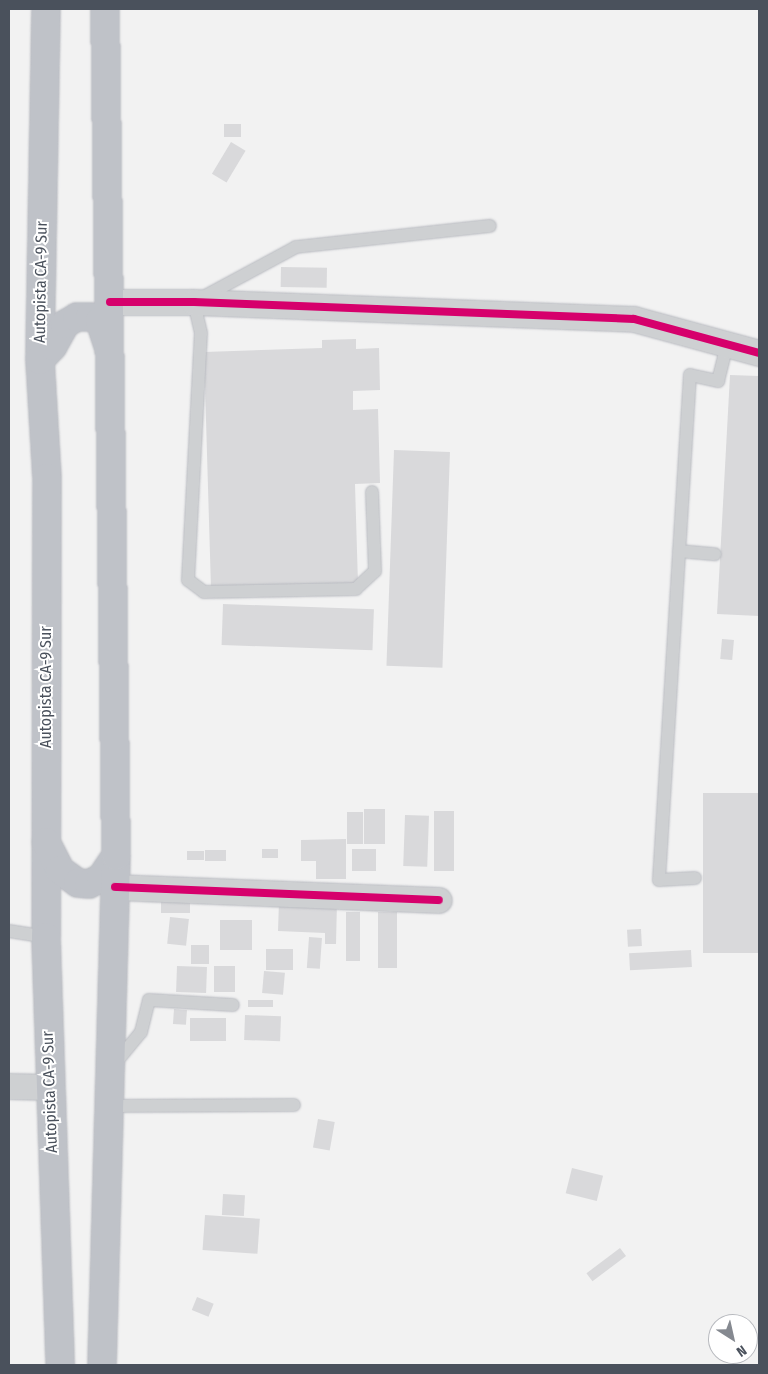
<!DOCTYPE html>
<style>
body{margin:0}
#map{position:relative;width:768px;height:1374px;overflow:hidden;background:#f2f2f2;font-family:"Fira Sans Condensed",sans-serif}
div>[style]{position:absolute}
.building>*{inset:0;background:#d9d9db;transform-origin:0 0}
.roads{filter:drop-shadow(0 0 1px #b8bac0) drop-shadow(0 0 1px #b8bac0)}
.lane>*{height:12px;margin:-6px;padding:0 6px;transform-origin:6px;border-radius:6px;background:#ced0d2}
.street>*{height:25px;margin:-12.5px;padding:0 12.5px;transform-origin:12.5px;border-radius:12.5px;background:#ced0d2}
.highway>*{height:28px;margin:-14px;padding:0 14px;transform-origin:14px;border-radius:14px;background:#bfc2c8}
.cycleway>*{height:8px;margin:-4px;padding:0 4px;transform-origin:4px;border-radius:4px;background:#d6006c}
span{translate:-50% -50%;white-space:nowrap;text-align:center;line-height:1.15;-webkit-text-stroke:4px #fff;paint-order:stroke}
.street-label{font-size:16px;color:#4a515c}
.frame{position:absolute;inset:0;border:10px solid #4a515c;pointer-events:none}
.north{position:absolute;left:708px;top:1314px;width:50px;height:50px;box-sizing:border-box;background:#fff;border:1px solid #b7b9be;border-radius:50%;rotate:145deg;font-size:14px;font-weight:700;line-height:20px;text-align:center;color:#4a515c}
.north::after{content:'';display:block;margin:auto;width:18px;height:22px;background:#858990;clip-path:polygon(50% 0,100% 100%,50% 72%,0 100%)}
</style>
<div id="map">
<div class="building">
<div style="left:224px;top:124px;width:17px;height:13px"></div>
<div style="left:231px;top:142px;width:17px;height:37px;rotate:31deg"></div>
<div style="left:281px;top:267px;width:46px;height:20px;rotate:1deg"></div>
<div style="clip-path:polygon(356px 339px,356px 349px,379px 348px,380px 390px,353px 391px,353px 410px,378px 409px,380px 483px,355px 484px,358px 584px,211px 589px,204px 352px,322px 348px,322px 340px)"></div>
<div style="clip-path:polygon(730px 375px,759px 376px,759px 616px,717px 614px)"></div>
<div style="left:394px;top:450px;width:56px;height:216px;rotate:2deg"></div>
<div style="left:223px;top:604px;width:151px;height:41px;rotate:2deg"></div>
<div style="left:722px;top:639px;width:12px;height:20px;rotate:5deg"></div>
<div style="left:759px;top:793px;width:160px;height:56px;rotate:90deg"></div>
<div style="left:364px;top:809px;width:21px;height:35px"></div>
<div style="left:434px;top:811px;width:20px;height:60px"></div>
<div style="left:347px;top:812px;width:16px;height:32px"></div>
<div style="left:405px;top:815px;width:24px;height:51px;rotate:2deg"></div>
<div style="clip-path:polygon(346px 839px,346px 879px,316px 879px,316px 861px,301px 861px,301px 840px)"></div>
<div style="left:262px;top:849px;width:16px;height:9px"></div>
<div style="left:352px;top:849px;width:24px;height:22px"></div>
<div style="left:205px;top:850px;width:21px;height:11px"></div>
<div style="left:187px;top:851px;width:17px;height:9px"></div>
<div style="left:161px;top:893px;width:29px;height:20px"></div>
<div style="clip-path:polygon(279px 901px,337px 902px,336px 944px,325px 944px,325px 933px,278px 931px)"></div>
<div style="left:346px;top:912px;width:14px;height:49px"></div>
<div style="left:378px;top:912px;width:19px;height:56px"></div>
<div style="left:170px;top:917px;width:19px;height:27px;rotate:6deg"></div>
<div style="left:220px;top:920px;width:32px;height:30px"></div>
<div style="left:641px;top:929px;width:17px;height:14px;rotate:87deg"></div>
<div style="left:309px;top:937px;width:13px;height:31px;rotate:4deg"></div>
<div style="left:191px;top:945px;width:18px;height:19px"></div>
<div style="left:266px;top:949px;width:27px;height:21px"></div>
<div style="left:691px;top:950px;width:17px;height:62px;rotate:87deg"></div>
<div style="left:177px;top:966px;width:30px;height:26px;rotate:2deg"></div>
<div style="left:214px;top:966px;width:21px;height:26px"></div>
<div style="left:264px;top:971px;width:21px;height:22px;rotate:5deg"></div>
<div style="left:248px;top:1000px;width:25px;height:7px"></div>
<div style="left:174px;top:1009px;width:13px;height:15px;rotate:4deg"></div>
<div style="left:245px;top:1015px;width:36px;height:25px;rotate:2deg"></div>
<div style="left:190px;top:1018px;width:36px;height:23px"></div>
<div style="left:318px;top:1119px;width:17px;height:29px;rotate:10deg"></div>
<div style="left:572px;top:1168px;width:32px;height:26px;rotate:14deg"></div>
<div style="left:223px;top:1194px;width:22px;height:21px;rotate:3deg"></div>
<div style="left:205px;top:1215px;width:55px;height:35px;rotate:4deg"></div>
<div style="left:620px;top:1248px;width:10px;height:42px;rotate:53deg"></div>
<div style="left:197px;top:1297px;width:18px;height:14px;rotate:22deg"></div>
</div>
<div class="roads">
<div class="lane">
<div style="left:372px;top:492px;width:79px;rotate:87.8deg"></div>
<div style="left:375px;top:571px;width:26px;rotate:137deg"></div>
<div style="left:356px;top:589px;width:152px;rotate:178.9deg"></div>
<div style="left:204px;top:592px;width:20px;rotate:-143deg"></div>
<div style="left:188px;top:580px;width:247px;rotate:-87deg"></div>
<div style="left:201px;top:333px;width:32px;rotate:-103deg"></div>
<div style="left:194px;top:302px;width:116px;rotate:-28.3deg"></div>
<div style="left:296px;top:247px;width:195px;rotate:-6.2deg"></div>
<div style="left:679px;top:551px;width:36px;rotate:5deg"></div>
<div style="left:695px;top:878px;width:36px;rotate:177deg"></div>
<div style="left:659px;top:880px;width:506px;rotate:-86.49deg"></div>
<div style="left:690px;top:375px;width:29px;rotate:12deg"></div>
<div style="left:718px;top:381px;width:38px;rotate:-76deg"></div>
<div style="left:9px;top:931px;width:37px;rotate:9deg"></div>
<div style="left:113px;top:1066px;width:44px;rotate:-50.5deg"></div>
<div style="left:141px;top:1032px;width:33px;rotate:-76deg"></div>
<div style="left:149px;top:1000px;width:84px;rotate:3.4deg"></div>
<div style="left:111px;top:1106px;width:183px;rotate:-0.3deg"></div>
</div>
<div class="street">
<div style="left:110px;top:302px;width:84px"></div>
<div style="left:194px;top:302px;width:440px;rotate:2.2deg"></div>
<div style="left:634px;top:319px;width:130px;rotate:15.2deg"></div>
<div style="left:115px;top:887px;width:324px;rotate:2.3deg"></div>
<div style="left:9px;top:1086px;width:40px;rotate:1.4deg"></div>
</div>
<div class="highway">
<div style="left:46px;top:9px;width:351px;rotate:91deg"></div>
<div style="left:40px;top:360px;width:118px;rotate:86.6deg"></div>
<div style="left:47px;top:478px;width:459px;rotate:90.1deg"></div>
<div style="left:46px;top:937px;width:428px;rotate:88.1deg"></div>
<div style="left:40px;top:360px;width:19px;rotate:-47deg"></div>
<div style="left:53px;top:346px;width:25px;rotate:-61deg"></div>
<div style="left:65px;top:324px;width:14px;rotate:-30deg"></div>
<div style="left:77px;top:317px;width:13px"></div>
<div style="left:90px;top:317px;width:11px;rotate:22deg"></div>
<div style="left:100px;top:321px;width:26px;rotate:72deg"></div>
<div style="left:46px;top:842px;width:31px;rotate:63deg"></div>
<div style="left:60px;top:870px;width:22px;rotate:36deg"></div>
<div style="left:78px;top:883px;width:11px;rotate:5deg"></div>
<div style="left:89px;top:884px;width:13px;rotate:-27deg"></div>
<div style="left:101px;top:878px;width:27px;rotate:-56deg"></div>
<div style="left:102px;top:1365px;width:509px;rotate:-88.42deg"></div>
<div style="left:116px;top:856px;width:847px;rotate:-90.74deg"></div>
</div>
</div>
<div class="cycleway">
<div style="left:110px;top:302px;width:84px"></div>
<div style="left:194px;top:302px;width:440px;rotate:2.2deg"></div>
<div style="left:634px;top:319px;width:130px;rotate:15.2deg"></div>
<div style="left:115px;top:887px;width:324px;rotate:2.3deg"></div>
</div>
<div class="street-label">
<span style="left:41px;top:282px;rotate:-89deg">Autopista CA-9 Sur</span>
<span style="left:46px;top:687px;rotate:-90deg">Autopista CA-9 Sur</span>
<span style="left:50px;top:1092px;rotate:-92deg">Autopista CA-9 Sur</span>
</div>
<div class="frame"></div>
<div class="north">N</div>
</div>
